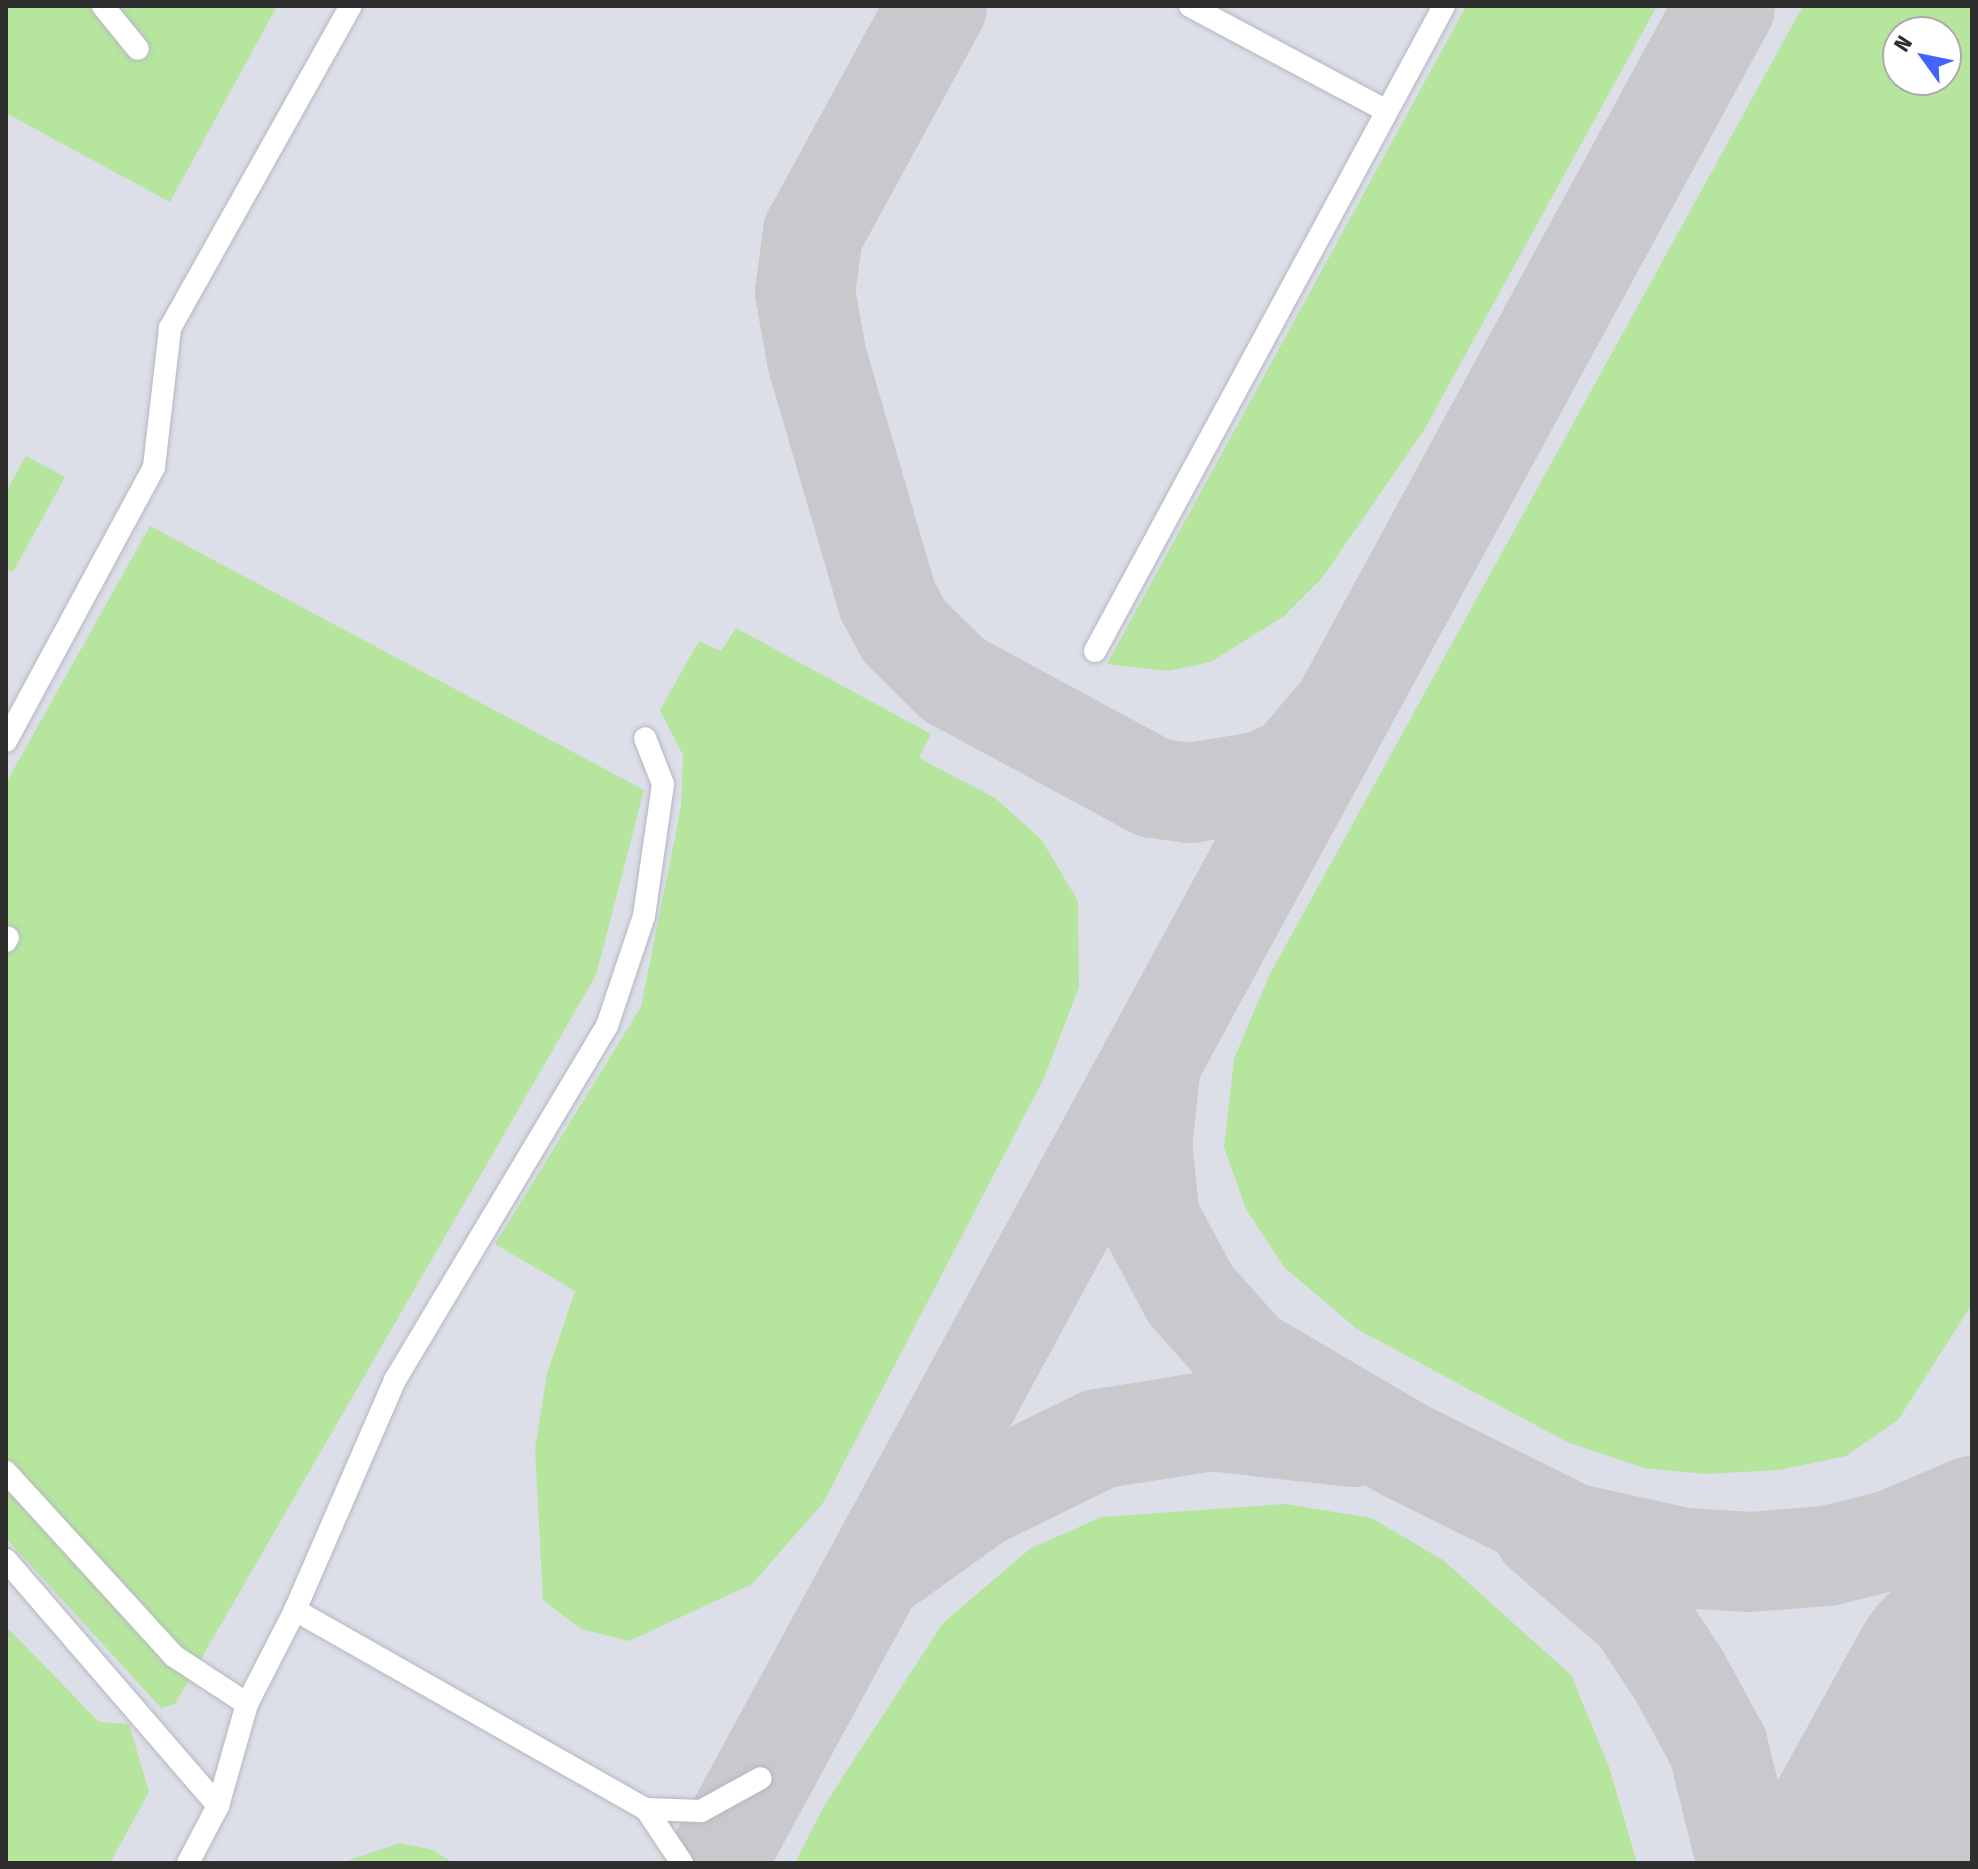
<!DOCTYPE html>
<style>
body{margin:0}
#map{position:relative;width:1978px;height:1869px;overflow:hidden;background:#efe9e1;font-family:"Fira Sans Condensed",sans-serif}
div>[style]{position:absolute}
.airport>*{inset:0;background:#dcdee8}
.green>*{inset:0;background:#b6e59e}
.taxiway>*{height:100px;margin:-50px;padding:0 50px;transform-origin:50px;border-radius:50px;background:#c9c8cc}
.runway>*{height:250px;margin:-125px;padding:0 125px;transform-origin:125px;border-radius:125px;background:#c9c8cc}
.roads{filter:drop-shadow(0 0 2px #b4b7c1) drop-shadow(0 0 2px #b4b7c1)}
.service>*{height:22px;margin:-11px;padding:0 11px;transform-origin:11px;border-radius:11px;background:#fff}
span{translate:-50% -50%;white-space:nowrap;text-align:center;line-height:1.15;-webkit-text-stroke:6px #fff;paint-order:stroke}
.frame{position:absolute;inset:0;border:8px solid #2e2e2e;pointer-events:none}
.north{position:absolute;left:1882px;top:16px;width:80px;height:80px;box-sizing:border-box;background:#fff;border:2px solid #ababab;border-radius:50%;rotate:303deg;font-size:22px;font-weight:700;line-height:32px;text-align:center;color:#2e2e2e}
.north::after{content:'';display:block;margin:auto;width:28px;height:36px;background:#4264fb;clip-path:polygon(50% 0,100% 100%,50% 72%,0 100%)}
</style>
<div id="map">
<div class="airport">
<div style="clip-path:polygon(evenodd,6px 6px,1972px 6px,1972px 1863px,6px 1863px,6px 6px,1898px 32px,1946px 32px,1946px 80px,1898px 80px,1898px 32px)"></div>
</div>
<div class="green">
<div style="clip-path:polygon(6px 6px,277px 6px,170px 202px,6px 113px)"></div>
<div style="clip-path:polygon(1466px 6px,1657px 6px,1424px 430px,1322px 578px,1284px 616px,1211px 662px,1168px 671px,1107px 664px)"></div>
<div style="clip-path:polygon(evenodd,1803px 6px,1972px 6px,1972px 1304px,1898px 1420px,1846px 1456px,1779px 1470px,1706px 1474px,1644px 1468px,1567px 1442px,1357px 1329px,1284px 1267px,1246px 1209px,1224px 1147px,1234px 1059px,1270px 974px,1803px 6px,1898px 32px,1946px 32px,1946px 80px,1898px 80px,1898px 32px)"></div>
<div style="clip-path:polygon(26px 456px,65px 477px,13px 572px,6px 569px,6px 492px)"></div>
<div style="clip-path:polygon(150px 526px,644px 790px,596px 975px,175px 1704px,161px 1708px,6px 1538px,6px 783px)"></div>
<div style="clip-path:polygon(736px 628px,931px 734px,919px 758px,995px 798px,1041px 839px,1078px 901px,1079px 987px,1044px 1078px,823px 1503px,752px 1584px,629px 1641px,581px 1629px,543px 1600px,535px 1449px,547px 1374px,575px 1291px,495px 1244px,641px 1007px,681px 807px,683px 755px,660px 710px,699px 641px,721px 651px)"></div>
<div style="clip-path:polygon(1285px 1504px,1371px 1518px,1443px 1560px,1571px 1675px,1609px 1767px,1637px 1863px,795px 1863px,824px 1806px,943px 1623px,1031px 1548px,1102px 1517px)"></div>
<div style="clip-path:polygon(6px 1626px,99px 1722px,129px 1724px,149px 1792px,110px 1863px,6px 1863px)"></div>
<div style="clip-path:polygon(400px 1843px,433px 1850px,453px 1863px,341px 1863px)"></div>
</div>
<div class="taxiway">
<div style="left:937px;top:6px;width:259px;rotate:118.6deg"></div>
<div style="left:813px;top:233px;width:60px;rotate:97.7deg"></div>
<div style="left:805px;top:292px;width:68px;rotate:79.8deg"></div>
<div style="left:817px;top:359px;width:250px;rotate:73.7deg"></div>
<div style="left:887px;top:599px;width:36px;rotate:62deg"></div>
<div style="left:904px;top:631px;width:70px;rotate:44.4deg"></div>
<div style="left:954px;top:680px;width:227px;rotate:28.4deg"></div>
<div style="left:1154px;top:788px;width:36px;rotate:8deg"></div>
<div style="left:1190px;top:793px;width:74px;rotate:-9.3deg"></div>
<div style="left:1263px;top:781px;width:35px;rotate:-25deg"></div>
<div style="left:1295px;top:766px;width:56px;rotate:-50.1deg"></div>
<div style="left:1150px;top:1073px;width:72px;rotate:96.3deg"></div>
<div style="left:1142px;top:1145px;width:74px;rotate:83.8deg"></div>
<div style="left:1150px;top:1219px;width:85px;rotate:61.9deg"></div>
<div style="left:1190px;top:1294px;width:84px;rotate:48.4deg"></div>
<div style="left:1246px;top:1357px;width:183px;rotate:30.5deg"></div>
<div style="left:1404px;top:1450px;width:186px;rotate:26.4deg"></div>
<div style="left:1571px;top:1533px;width:116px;rotate:12.5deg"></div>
<div style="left:1684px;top:1558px;width:66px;rotate:3.5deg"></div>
<div style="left:1750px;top:1562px;width:77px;rotate:-4.5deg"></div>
<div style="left:1827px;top:1556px;width:67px;rotate:-13.8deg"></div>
<div style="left:1892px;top:1540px;width:87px;rotate:-23deg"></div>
<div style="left:1543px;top:1531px;width:125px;rotate:40.8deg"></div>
<div style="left:1638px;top:1613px;width:77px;rotate:56.7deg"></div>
<div style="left:1680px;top:1677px;width:80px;rotate:61.5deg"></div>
<div style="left:1718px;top:1747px;width:120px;rotate:76deg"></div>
<div style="left:887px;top:1564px;width:113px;rotate:-35.7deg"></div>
<div style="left:979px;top:1498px;width:134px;rotate:-26.2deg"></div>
<div style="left:1099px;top:1439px;width:114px;rotate:-9.1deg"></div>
<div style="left:1212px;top:1421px;width:142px;rotate:6.5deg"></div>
<div style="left:716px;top:1863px;width:2113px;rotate:-61.48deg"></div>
</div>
<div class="runway">
<div style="left:1875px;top:1863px;width:201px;rotate:-61.1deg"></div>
</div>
<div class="roads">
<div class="service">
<div style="left:103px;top:6px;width:55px;rotate:50.9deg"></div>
<div style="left:1190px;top:6px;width:223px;rotate:28.1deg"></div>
<div style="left:1095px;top:651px;width:733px;rotate:-61.58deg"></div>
<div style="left:6px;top:741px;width:311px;rotate:-61.6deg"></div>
<div style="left:154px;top:467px;width:140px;rotate:-83.4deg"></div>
<div style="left:170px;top:328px;width:369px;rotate:-60.7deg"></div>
<div style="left:6px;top:941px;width:4px;rotate:-63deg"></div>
<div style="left:6px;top:1472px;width:249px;rotate:47.6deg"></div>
<div style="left:174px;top:1656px;width:87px;rotate:33.3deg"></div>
<div style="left:247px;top:1704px;width:106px;rotate:105.9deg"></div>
<div style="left:218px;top:1806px;width:64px;rotate:117.8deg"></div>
<div style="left:6px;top:1560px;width:325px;rotate:49.2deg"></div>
<div style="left:295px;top:1610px;width:251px;rotate:-66.5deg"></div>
<div style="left:395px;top:1380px;width:413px;rotate:-59.1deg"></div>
<div style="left:607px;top:1026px;width:116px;rotate:-71.4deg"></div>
<div style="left:644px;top:916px;width:133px;rotate:-81.8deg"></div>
<div style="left:663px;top:784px;width:49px;rotate:-111.4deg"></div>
<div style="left:247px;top:1704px;width:106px;rotate:-62.9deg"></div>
<div style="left:295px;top:1610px;width:403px;rotate:29.6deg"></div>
<div style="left:646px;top:1809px;width:65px;rotate:56.3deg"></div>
<div style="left:646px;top:1809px;width:55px;rotate:2.1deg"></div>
<div style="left:701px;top:1811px;width:68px;rotate:-28.8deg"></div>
</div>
</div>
<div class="frame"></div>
<div class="north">N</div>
</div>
